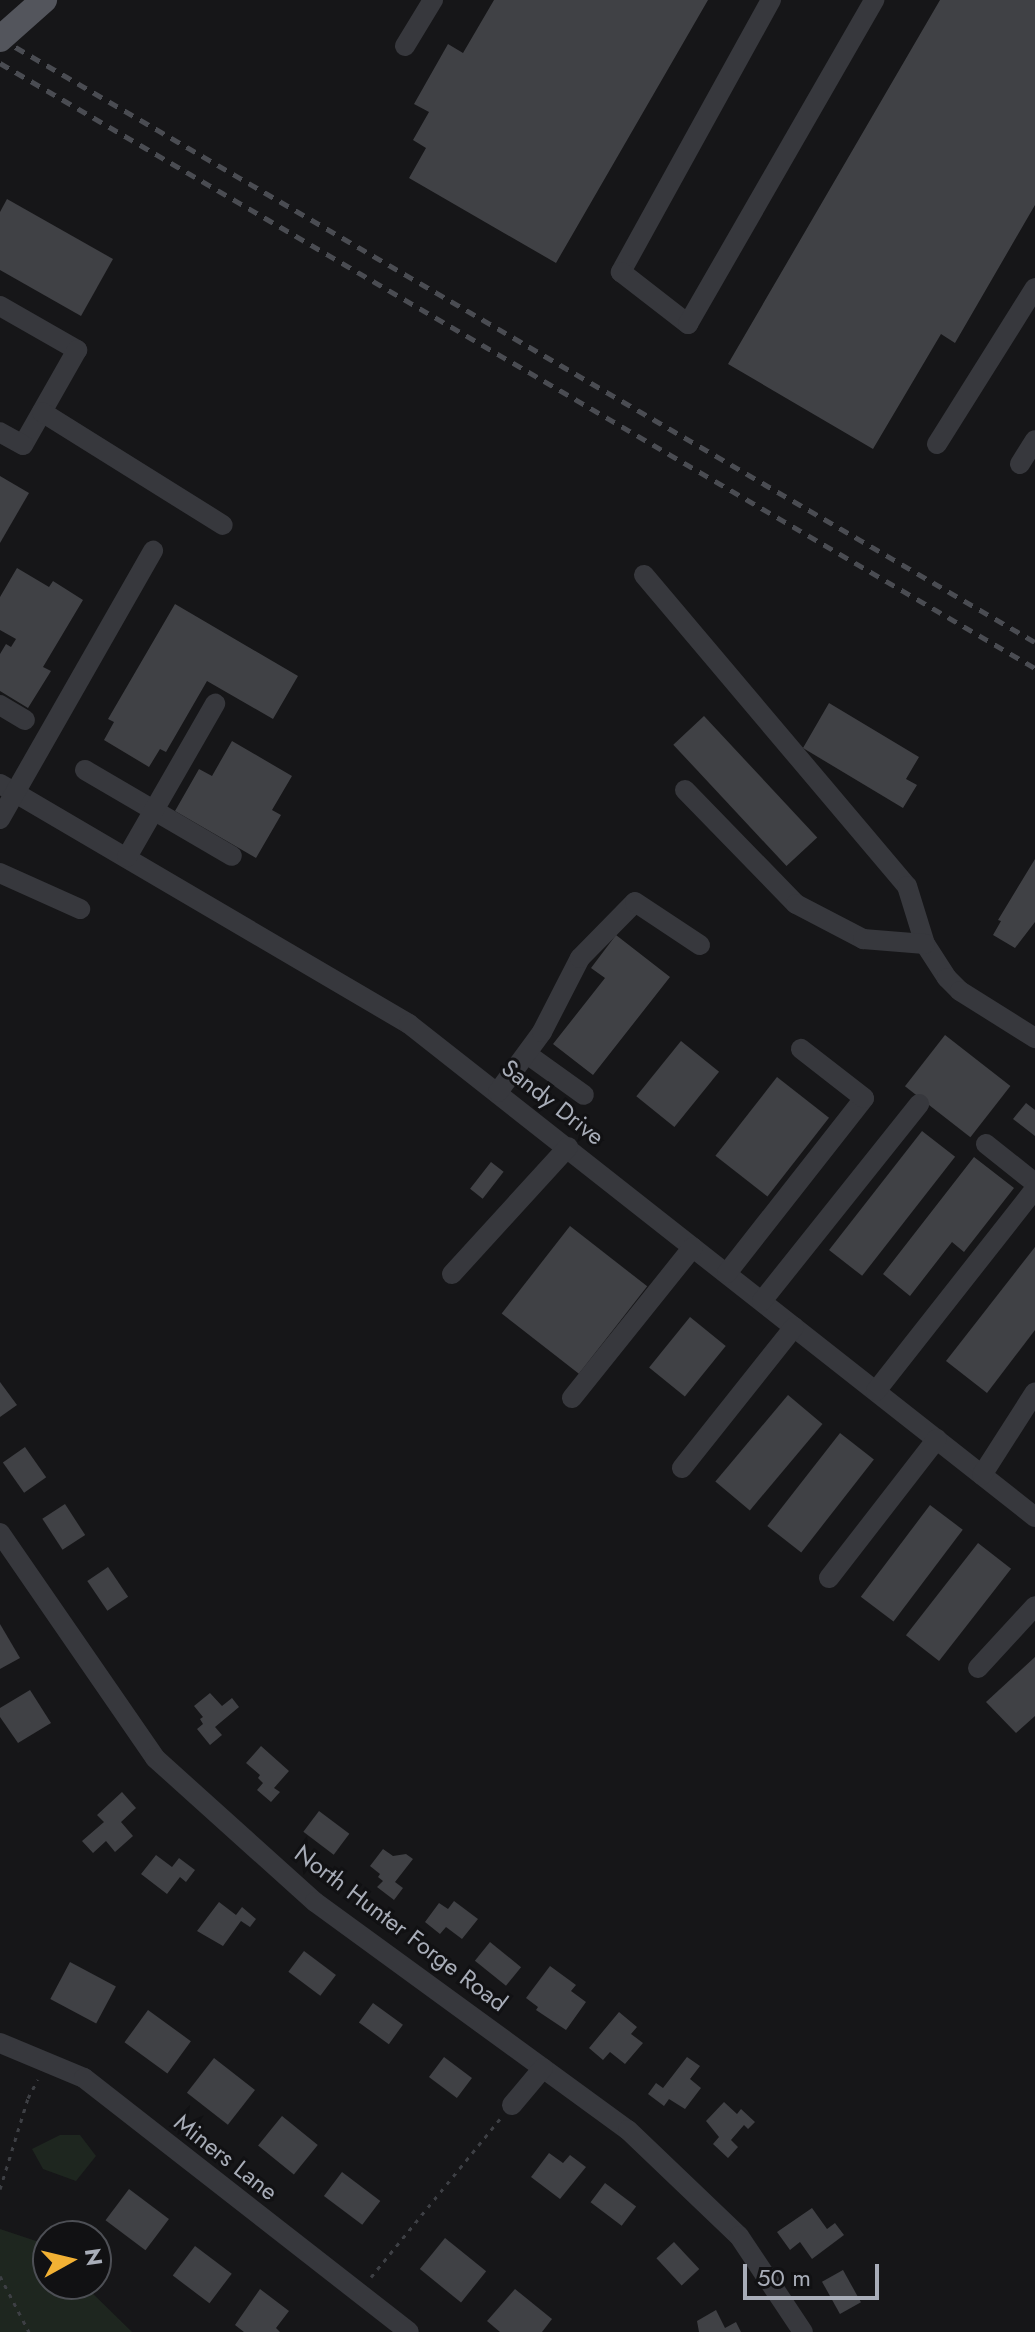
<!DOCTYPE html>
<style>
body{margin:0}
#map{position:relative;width:1035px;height:2332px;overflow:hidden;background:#161618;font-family:Jost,sans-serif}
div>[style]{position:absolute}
.green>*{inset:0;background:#1e261f}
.building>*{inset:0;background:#404145;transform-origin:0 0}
.path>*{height:3px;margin-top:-1.5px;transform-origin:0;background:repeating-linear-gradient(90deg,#3d3f44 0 4px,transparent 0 10px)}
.minor>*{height:20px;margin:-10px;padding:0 10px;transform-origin:10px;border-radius:10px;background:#37383d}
.rail>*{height:5px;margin-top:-2.5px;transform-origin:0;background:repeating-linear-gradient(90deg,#4a4c52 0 10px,transparent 0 18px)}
.major-bridge>*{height:26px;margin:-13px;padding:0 13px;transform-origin:13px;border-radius:13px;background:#53555c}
span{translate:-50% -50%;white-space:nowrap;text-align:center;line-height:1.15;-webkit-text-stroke:6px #111113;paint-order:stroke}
.street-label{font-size:24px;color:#a8adb8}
.north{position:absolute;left:32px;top:2220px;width:80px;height:80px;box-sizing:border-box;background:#111113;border:2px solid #4d4f55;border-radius:50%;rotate:82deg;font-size:22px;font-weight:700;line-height:32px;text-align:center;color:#a8adb8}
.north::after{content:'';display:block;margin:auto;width:28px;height:36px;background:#f2b134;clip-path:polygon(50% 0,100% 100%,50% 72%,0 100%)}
.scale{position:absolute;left:743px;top:2264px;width:136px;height:36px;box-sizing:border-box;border:4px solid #a8adb8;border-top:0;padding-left:10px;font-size:24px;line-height:28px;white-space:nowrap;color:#a8adb8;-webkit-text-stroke:6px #111113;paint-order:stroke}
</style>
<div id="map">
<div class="green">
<div style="clip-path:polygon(60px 2135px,80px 2135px,96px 2156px,76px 2181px,43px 2169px,32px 2149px)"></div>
<div style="clip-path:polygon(0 2229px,42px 2243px,48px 2249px,48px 2284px,83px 2284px,132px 2332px,0 2332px)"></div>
</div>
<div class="building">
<div style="clip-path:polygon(494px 0,708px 0,556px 263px,409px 178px,426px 148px,413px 140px,429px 112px,414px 104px,448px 44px,463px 53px)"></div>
<div style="clip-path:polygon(940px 0,1035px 0,1035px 205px,955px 343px,941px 334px,873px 449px,728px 364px)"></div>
<div style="clip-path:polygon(7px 199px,113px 259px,81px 316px,0 270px,0 212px)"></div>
<div style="clip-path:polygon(0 476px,29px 493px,0 543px)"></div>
<div style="clip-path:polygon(17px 568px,49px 587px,53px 581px,83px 600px,43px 667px,51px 671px,28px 708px,0 691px,0 654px,6px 644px,11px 647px,16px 639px,0 630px,0 597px)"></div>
<div style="clip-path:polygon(175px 604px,298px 676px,273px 719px,207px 681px,166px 752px,160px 749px,149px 767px,104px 740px,114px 722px,108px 719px)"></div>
<div style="clip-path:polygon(829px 703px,919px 757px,906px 779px,917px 785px,903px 808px,803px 748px)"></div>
<div style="left:704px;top:716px;width:166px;height:42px;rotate:47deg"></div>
<div style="clip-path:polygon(232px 741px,292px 776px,272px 810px,281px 815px,256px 858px,175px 811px,199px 769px,212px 776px)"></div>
<div style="clip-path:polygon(1035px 859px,1035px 922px,1015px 948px,993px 935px,1001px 921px,998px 920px)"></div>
<div style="clip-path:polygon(616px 935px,670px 977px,593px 1075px,553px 1044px,605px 978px,591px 968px)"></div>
<div style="left:945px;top:1035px;width:83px;height:65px;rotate:38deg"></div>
<div style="left:681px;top:1041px;width:49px;height:71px;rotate:39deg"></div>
<div style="left:777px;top:1077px;width:66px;height:100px;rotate:38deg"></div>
<div style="clip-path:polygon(1026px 1103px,1035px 1110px,1035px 1136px,1013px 1119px)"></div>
<div style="left:922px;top:1131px;width:42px;height:151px;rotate:38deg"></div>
<div style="clip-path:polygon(974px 1157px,1014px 1188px,964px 1252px,952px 1242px,910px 1296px,883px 1274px)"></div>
<div style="left:491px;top:1162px;width:16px;height:34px;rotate:38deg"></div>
<div style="left:570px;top:1226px;width:98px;height:111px;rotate:38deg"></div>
<div style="clip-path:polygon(1035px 1247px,1035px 1330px,987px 1393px,946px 1361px)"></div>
<div style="left:690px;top:1317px;width:46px;height:65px;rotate:39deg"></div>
<div style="clip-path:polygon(0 1382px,17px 1405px,0 1417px)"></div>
<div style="left:788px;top:1395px;width:45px;height:113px;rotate:40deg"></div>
<div style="left:840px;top:1433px;width:43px;height:118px;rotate:38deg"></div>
<div style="left:25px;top:1447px;width:37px;height:27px;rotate:55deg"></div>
<div style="left:65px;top:1504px;width:37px;height:27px;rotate:57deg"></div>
<div style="left:930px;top:1505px;width:41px;height:115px;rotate:37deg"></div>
<div style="left:978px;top:1543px;width:42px;height:117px;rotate:38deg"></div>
<div style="left:108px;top:1567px;width:36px;height:25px;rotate:56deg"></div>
<div style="clip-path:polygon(0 1624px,20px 1658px,0 1669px)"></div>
<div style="clip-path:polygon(1035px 1657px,1035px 1716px,1016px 1733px,986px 1702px)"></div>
<div style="clip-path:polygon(30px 1690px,51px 1723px,18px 1743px,0 1717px,0 1708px)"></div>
<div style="clip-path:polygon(210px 1693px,222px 1706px,232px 1698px,239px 1707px,215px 1727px,222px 1735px,210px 1745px,197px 1729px,203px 1724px,200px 1719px,203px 1717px,194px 1706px)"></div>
<div style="clip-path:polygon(261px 1746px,289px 1771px,274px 1788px,280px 1792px,271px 1802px,257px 1790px,263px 1783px,258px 1778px,260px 1775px,246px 1763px)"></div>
<div style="clip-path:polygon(122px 1792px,136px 1808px,121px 1822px,133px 1836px,115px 1852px,106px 1841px,93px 1853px,82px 1841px,104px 1822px,97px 1815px)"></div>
<div style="left:319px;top:1811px;width:38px;height:26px;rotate:37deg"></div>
<div style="clip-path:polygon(383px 1849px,393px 1856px,406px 1854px,413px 1859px,395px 1882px,403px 1888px,394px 1900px,377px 1887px,383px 1881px,378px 1877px,380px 1874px,370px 1866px)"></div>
<div style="clip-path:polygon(156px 1855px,172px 1867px,179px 1858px,195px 1870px,186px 1882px,180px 1877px,167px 1894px,141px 1874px)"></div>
<div style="clip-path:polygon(454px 1901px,478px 1919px,462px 1939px,446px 1927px,440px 1934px,425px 1922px,439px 1903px,448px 1909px)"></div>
<div style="clip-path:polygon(219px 1902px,236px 1915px,242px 1907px,256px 1919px,250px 1927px,241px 1921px,223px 1946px,197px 1931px)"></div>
<div style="left:490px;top:1942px;width:40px;height:24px;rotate:39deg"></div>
<div style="left:304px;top:1951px;width:40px;height:26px;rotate:37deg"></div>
<div style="left:70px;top:1962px;width:52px;height:42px;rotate:28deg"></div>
<div style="clip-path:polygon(550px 1966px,576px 1985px,571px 1991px,586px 2002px,566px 2030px,536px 2010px,538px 2007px,526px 1998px)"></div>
<div style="left:373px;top:2003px;width:37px;height:24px;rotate:36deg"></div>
<div style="left:148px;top:2010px;width:53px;height:40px;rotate:36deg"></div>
<div style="clip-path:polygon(619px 2012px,637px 2027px,631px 2034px,643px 2043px,625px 2064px,610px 2052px,603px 2060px,589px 2048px)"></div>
<div style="left:444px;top:2057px;width:35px;height:25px;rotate:37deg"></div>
<div style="clip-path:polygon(687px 2057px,700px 2066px,690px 2079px,701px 2088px,685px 2109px,669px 2099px,664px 2106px,648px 2094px,656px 2083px,663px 2088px)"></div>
<div style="left:214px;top:2058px;width:52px;height:44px;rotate:38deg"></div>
<div style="clip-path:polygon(724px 2102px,737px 2114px,741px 2109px,755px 2122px,748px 2129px,744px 2125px,731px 2140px,738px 2147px,728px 2158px,713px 2144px,719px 2137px,706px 2121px)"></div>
<div style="left:282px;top:2116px;width:46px;height:38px;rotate:39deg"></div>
<div style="clip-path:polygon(549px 2153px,563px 2163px,570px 2155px,586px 2167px,560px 2199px,531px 2177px)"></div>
<div style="left:342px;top:2172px;width:48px;height:30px;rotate:37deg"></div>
<div style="left:605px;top:2183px;width:39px;height:24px;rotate:37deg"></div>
<div style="left:129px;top:2189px;width:50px;height:39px;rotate:37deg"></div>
<div style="clip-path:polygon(812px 2208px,827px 2229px,835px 2223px,844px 2235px,812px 2259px,800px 2242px,790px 2250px,777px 2232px)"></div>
<div style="left:445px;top:2238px;width:53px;height:40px;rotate:39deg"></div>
<div style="left:674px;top:2242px;width:37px;height:24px;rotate:47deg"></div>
<div style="left:195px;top:2246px;width:46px;height:37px;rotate:37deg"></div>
<div style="left:843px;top:2270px;width:37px;height:24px;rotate:61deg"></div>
<div style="clip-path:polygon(260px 2289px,289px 2311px,276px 2328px,280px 2332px,244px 2332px,235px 2325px)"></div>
<div style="clip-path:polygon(515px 2289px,552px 2319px,542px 2332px,500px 2332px,487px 2321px)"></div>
<div style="clip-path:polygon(716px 2310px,725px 2328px,736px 2322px,741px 2332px,699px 2332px,697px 2321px)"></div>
</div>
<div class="path">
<div style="left:0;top:2189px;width:95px;rotate:-72.9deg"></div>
<div style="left:28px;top:2098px;width:21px;rotate:-62deg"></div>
<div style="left:0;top:2276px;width:63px;rotate:62.6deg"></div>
<div style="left:371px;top:2277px;width:204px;rotate:-50.8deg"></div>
</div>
<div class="minor">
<div style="left:771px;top:0;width:311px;rotate:118.9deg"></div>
<div style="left:621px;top:272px;width:85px;rotate:37.8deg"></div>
<div style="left:688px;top:324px;width:374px;rotate:-60.1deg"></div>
<div style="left:405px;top:46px;width:54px;rotate:-58.7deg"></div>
<div style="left:0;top:306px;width:89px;rotate:29.7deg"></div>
<div style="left:77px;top:350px;width:109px;rotate:119.6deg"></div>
<div style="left:23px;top:445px;width:26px;rotate:-151deg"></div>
<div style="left:42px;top:412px;width:213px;rotate:32deg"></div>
<div style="left:937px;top:444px;width:184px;rotate:-57.9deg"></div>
<div style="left:1020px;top:464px;width:28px;rotate:-58deg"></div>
<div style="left:644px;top:575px;width:407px;rotate:49.8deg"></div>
<div style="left:907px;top:886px;width:61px;rotate:72.8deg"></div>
<div style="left:925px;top:944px;width:40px;rotate:57.1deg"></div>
<div style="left:947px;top:978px;width:18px;rotate:45deg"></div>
<div style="left:960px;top:991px;width:89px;rotate:32.1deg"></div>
<div style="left:0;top:705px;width:29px;rotate:31deg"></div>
<div style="left:85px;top:770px;width:170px;rotate:30.3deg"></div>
<div style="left:0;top:784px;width:474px;rotate:30.4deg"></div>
<div style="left:409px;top:1024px;width:797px;rotate:38.22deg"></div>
<div style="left:685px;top:790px;width:159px;rotate:45.8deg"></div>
<div style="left:796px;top:904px;width:76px;rotate:27.6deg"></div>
<div style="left:863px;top:939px;width:62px;rotate:4.6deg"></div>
<div style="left:0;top:819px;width:309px;rotate:-60.3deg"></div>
<div style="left:127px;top:857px;width:177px;rotate:-60.1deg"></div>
<div style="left:0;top:873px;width:88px;rotate:24.2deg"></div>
<div style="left:527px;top:1054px;width:70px;rotate:35.7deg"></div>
<div style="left:498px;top:1092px;width:74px;rotate:-53.7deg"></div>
<div style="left:542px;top:1032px;width:83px;rotate:-62.8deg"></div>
<div style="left:580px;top:958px;width:78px;rotate:-45.5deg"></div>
<div style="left:635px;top:902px;width:78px;rotate:33.5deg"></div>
<div style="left:986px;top:1144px;width:63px;rotate:38.5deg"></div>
<div style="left:727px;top:1273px;width:222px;rotate:-51.9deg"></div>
<div style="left:864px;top:1098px;width:80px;rotate:-142.1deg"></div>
<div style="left:452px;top:1274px;width:172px;rotate:-47.6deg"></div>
<div style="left:762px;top:1301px;width:252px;rotate:-51.4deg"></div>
<div style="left:876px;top:1391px;width:257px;rotate:-51.8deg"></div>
<div style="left:572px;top:1398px;width:193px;rotate:-51.3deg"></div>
<div style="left:682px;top:1468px;width:180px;rotate:-51.5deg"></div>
<div style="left:982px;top:1475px;width:98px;rotate:-57.4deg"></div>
<div style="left:0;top:1533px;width:273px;rotate:55.4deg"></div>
<div style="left:155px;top:1758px;width:215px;rotate:42deg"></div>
<div style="left:315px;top:1902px;width:387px;rotate:36.1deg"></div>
<div style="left:628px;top:2130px;width:153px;rotate:43.7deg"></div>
<div style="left:739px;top:2236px;width:115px;rotate:56.3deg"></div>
<div style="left:829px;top:1578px;width:176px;rotate:-52.2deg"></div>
<div style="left:978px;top:1668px;width:84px;rotate:-47.4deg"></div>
<div style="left:0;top:2043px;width:91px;rotate:22.6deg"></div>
<div style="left:84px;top:2078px;width:412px;rotate:38deg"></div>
<div style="left:512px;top:2105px;width:48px;rotate:-50deg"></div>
</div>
<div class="rail">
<div style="left:0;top:38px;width:1198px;rotate:30.27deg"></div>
<div style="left:0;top:63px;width:1199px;rotate:30.31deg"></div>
</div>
<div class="major-bridge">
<div style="left:0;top:39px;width:59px;rotate:-41.6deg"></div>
</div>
<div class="street-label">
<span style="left:553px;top:1102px;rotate:38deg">Sandy Drive</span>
<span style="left:401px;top:1928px;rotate:37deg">North Hunter Forge Road</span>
<span style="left:226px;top:2157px;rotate:38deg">Miners Lane</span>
</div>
<div class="north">N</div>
<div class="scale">50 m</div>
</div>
